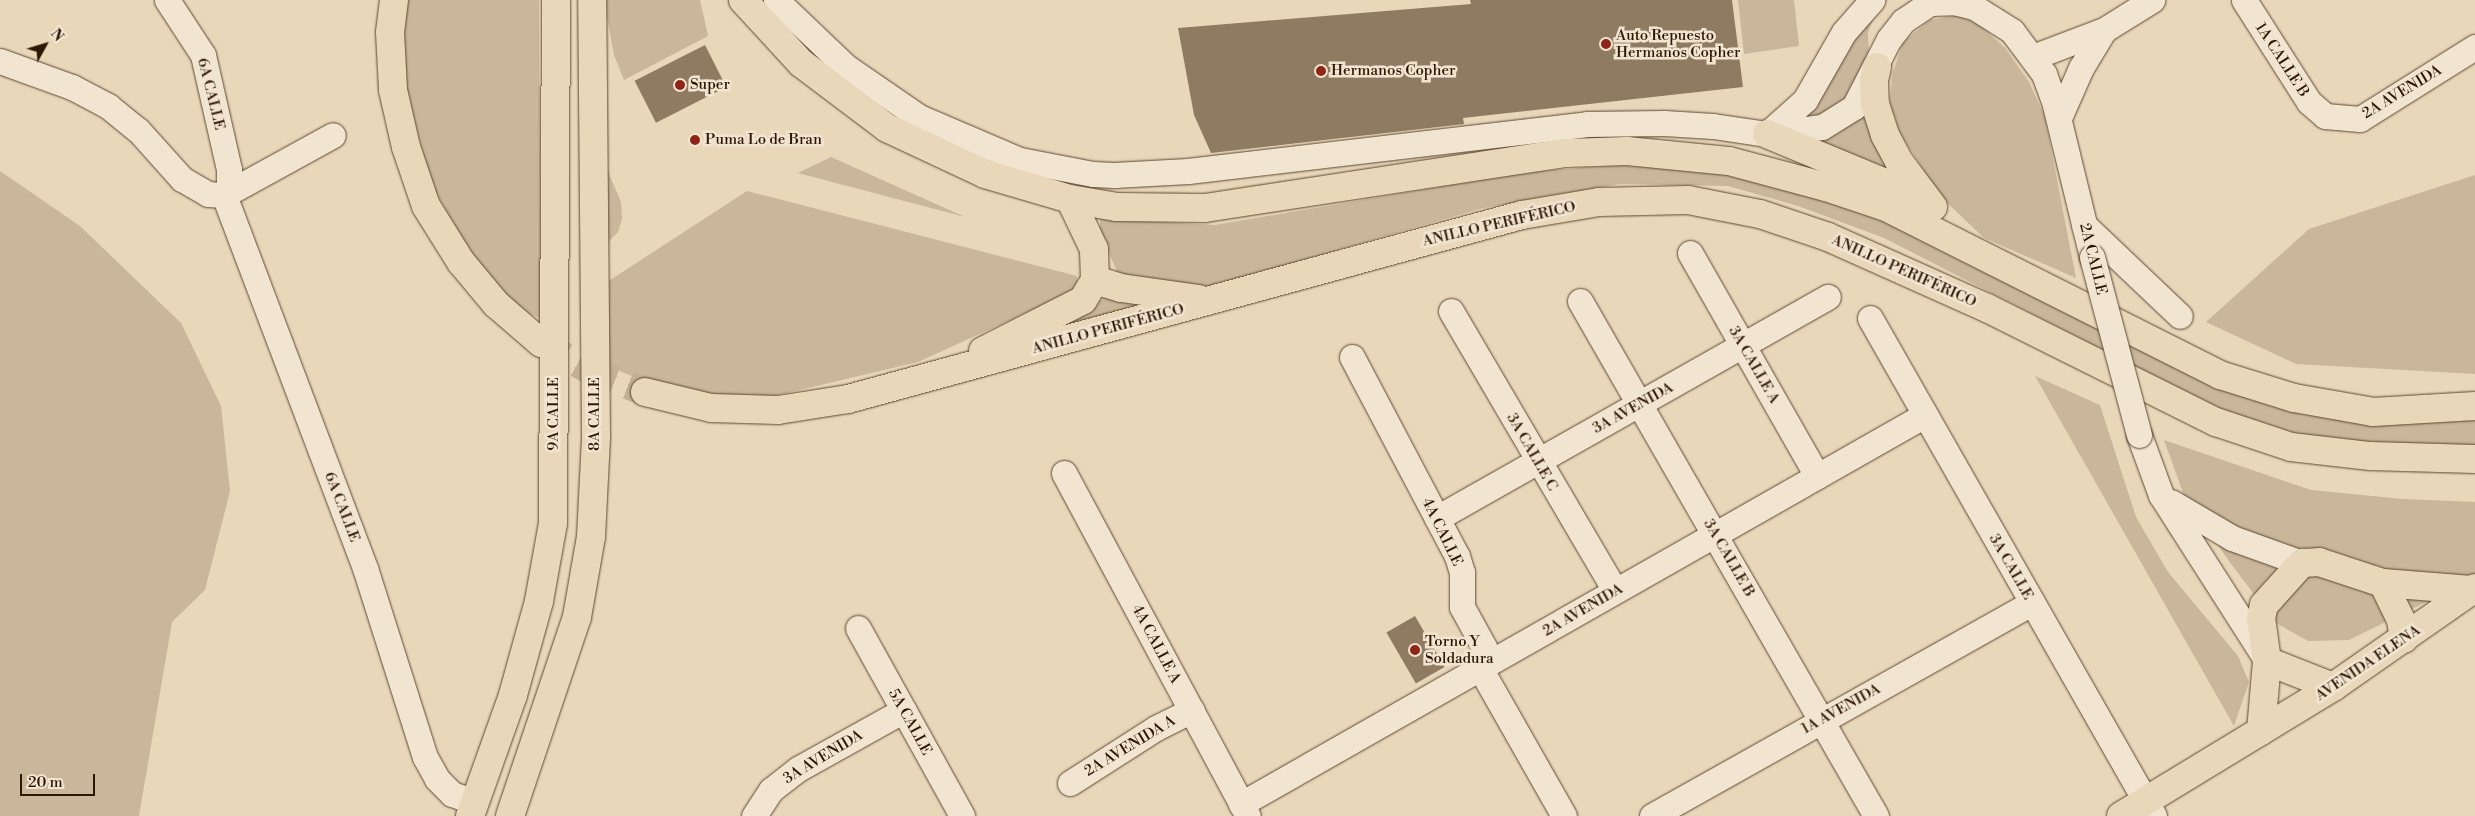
<!DOCTYPE html>
<meta charset="utf-8">
<style>
body{margin:0}
#map{position:relative;width:2475px;height:816px;overflow:hidden;background:#e9d7ba;font-family:"Libre Bodoni",serif}
div>[style]{position:absolute}
.green>*{inset:0;background:#c9b69b}
.building>*{inset:0;background:#8f7b62;transform-origin:0 0}
.highway-tunnel>*{height:28px;margin-top:-14px;transform-origin:0;background:repeating-linear-gradient(90deg,#c4b195 0 28px,transparent 0 42px)}
.roads{filter:drop-shadow(0 0 1px #5d4730) drop-shadow(0 0 1px #5d4730)}
.minor>*{height:25px;margin:-12.5px;padding:0 12.5px;transform-origin:12.5px;border-radius:12.5px;background:#f1e5d2}
.major>*{height:28px;margin:-14px;padding:0 14px;transform-origin:14px;border-radius:14px;background:#e9d7ba}
.highway>*{height:28px;margin:-14px;padding:0 14px;transform-origin:14px;border-radius:14px;background:#e9d7ba}
.bridges{filter:drop-shadow(0 0 1px #5d4730) drop-shadow(0 0 1px #5d4730)}
.minor-bridge>*{height:25px;margin:-12.5px;padding:0 12.5px;transform-origin:12.5px;border-radius:12.5px;background:#f1e5d2}
.dots>*{width:14px;height:14px;translate:-50% -50%;box-sizing:border-box;border:2px solid #f1e5d2;border-radius:50%}
span{translate:-50% -50%;white-space:nowrap;text-align:center;line-height:1.15;-webkit-text-stroke:5px #f1e5d2;paint-order:stroke}
.poi-label{font-size:15px;color:#2e1702}
.left{translate:0 -50%;text-align:left}
.street-label{font-size:15px;color:#2e1702}
.north{position:absolute;left:20px;top:20px;width:50px;height:50px;-webkit-text-stroke:4px #f1e5d2;paint-order:stroke;rotate:51deg;font-size:14px;font-weight:700;line-height:20px;text-align:center;color:#2e1702}
.north::after{content:'';display:block;margin:auto;width:18px;height:22px;background:#2e1702;clip-path:polygon(50% 0,100% 100%,50% 72%,0 100%)}
.scale{position:absolute;left:20px;top:774px;width:75px;height:22px;box-sizing:border-box;border:2px solid #2e1702;border-top:0;padding-left:6px;font-size:15px;line-height:18px;white-space:nowrap;color:#2e1702;-webkit-text-stroke:4px #f1e5d2;paint-order:stroke}
</style>
<div id="map">
<div class="green">
<div style="clip-path:polygon(407px 0,539px 0,541px 319px,515px 306px,470px 253px,431px 184px,404px 79px,402px 49px)"></div>
<div style="clip-path:polygon(604px 0,700px 0,708px 36px,624px 80px,614px 55px)"></div>
<div style="clip-path:polygon(1738px 0,1794px 0,1799px 46px,1744px 54px)"></div>
<div style="clip-path:polygon(1875px 15px,1868px 32px,1869px 56px,1846px 99px,1826px 116px,1800px 121px,1828px 86px,1850px 46px)"></div>
<div style="clip-path:polygon(1958px 15px,1980px 25px,2005px 48px,2029px 82px,2045px 117px,2076px 278px,1984px 238px,1941px 197px,1900px 133px,1890px 103px,1892px 75px,1903px 42px,1930px 20px)"></div>
<div style="clip-path:polygon(1866px 110px,1899px 183px,1812px 142px,1854px 123px)"></div>
<div style="clip-path:polygon(831px 157px,965px 217px,798px 173px)"></div>
<div style="clip-path:polygon(604px 162px,621px 202px,622px 219px,618px 232px,601px 250px)"></div>
<div style="clip-path:polygon(1619px 165px,1731px 172px,1802px 191px,1886px 222px,2214px 386px,2475px 420px,2475px 450px,2372px 447px,2295px 433px,2212px 406px,1884px 238px,1798px 206px,1728px 186px,1620px 184px,1483px 208px,1209px 287px,1119px 276px,1100px 232px,1100px 218px,1215px 225px,1526px 172px)"></div>
<div style="clip-path:polygon(0 171px,80px 226px,181px 323px,221px 406px,230px 491px,205px 590px,172px 622px,139px 816px,0 816px)"></div>
<div style="clip-path:polygon(2475px 175px,2475px 374px,2296px 364px,2206px 322px,2309px 229px)"></div>
<div style="clip-path:polygon(747px 191px,1077px 276px,1078px 289px,918px 362px,770px 397px,703px 396px,661px 388px,605px 365px,604px 284px)"></div>
<div style="clip-path:polygon(1105px 298px,1154px 305px,1046px 332px)"></div>
<div style="clip-path:polygon(2035px 376px,2100px 405px,2136px 517px,2168px 572px,2238px 656px,2249px 682px,2234px 726px)"></div>
<div style="clip-path:polygon(2164px 440px,2311px 490px,2403px 499px,2475px 502px,2475px 578px,2349px 640px,2308px 641px,2276px 623px,2231px 564px,2185px 498px)"></div>
</div>
<div class="building">
<div style="clip-path:polygon(1470px 0,1732px 0,1743px 87px,1463px 118px,1464px 124px,1211px 153px,1194px 115px,1178px 28px,1471px 4px)"></div>
<div style="left:705px;top:45px;width:47px;height:79px;rotate:63deg"></div>
<div style="left:1415px;top:616px;width:59px;height:33px;rotate:60deg"></div>
</div>
<div class="highway-tunnel">
<div style="left:541px;top:343px;width:55px;rotate:29.4deg"></div>
<div style="left:589px;top:370px;width:60px;rotate:21.4deg"></div>
</div>
<div class="roads">
<div class="minor">
<div style="left:167px;top:0;width:66px;rotate:56.8deg"></div>
<div style="left:203px;top:55px;width:117px;rotate:77.2deg"></div>
<div style="left:229px;top:169px;width:16px;rotate:90deg"></div>
<div style="left:229px;top:185px;width:11px;rotate:117deg"></div>
<div style="left:224px;top:195px;width:399px;rotate:69.3deg"></div>
<div style="left:365px;top:568px;width:198px;rotate:72.4deg"></div>
<div style="left:425px;top:757px;width:25px;rotate:61deg"></div>
<div style="left:437px;top:779px;width:21px;rotate:45deg"></div>
<div style="left:452px;top:794px;width:24px;rotate:19deg"></div>
<div style="left:776px;top:0;width:95px;rotate:43.7deg"></div>
<div style="left:845px;top:66px;width:90px;rotate:34.6deg"></div>
<div style="left:919px;top:117px;width:110px;rotate:23.1deg"></div>
<div style="left:1020px;top:160px;width:74px;rotate:10.9deg"></div>
<div style="left:1093px;top:174px;width:21px;rotate:3deg"></div>
<div style="left:1114px;top:175px;width:74px;rotate:-3.1deg"></div>
<div style="left:1188px;top:171px;width:402px;rotate:-6.7deg"></div>
<div style="left:1587px;top:124px;width:77px;rotate:-0.7deg"></div>
<div style="left:1664px;top:123px;width:49px;rotate:3.5deg"></div>
<div style="left:1713px;top:126px;width:55px;rotate:8.4deg"></div>
<div style="left:1767px;top:134px;width:55px;rotate:-7.3deg"></div>
<div style="left:1822px;top:127px;width:38px;rotate:-32deg"></div>
<div style="left:1854px;top:107px;width:76px;rotate:-62.8deg"></div>
<div style="left:1889px;top:39px;width:23px;rotate:-52deg"></div>
<div style="left:1903px;top:21px;width:32px;rotate:-34deg"></div>
<div style="left:1930px;top:3px;width:24px;rotate:-2deg"></div>
<div style="left:1954px;top:2px;width:21px;rotate:14deg"></div>
<div style="left:1974px;top:7px;width:45px;rotate:32.3deg"></div>
<div style="left:2012px;top:31px;width:54px;rotate:53.3deg"></div>
<div style="left:2044px;top:74px;width:33px;rotate:70deg"></div>
<div style="left:2055px;top:105px;width:156px;rotate:76.3deg"></div>
<div style="left:2244px;top:0;width:121px;rotate:57.5deg"></div>
<div style="left:2309px;top:102px;width:21px;rotate:41deg"></div>
<div style="left:2325px;top:116px;width:35px;rotate:5deg"></div>
<div style="left:2360px;top:119px;width:136px;rotate:-32.1deg"></div>
<div style="left:2033px;top:57px;width:76px;rotate:-20.8deg"></div>
<div style="left:2104px;top:30px;width:57px;rotate:-32deg"></div>
<div style="left:0;top:61px;width:77px;rotate:19.9deg"></div>
<div style="left:72px;top:87px;width:41px;rotate:27.8deg"></div>
<div style="left:108px;top:106px;width:38px;rotate:39deg"></div>
<div style="left:138px;top:130px;width:66px;rotate:48.1deg"></div>
<div style="left:182px;top:179px;width:30px;rotate:30deg"></div>
<div style="left:208px;top:194px;width:16px;rotate:4deg"></div>
<div style="left:224px;top:195px;width:124px;rotate:-28.8deg"></div>
<div style="left:2059px;top:118px;width:55px;rotate:-66.3deg"></div>
<div style="left:2081px;top:68px;width:44px;rotate:-58.8deg"></div>
<div style="left:1767px;top:134px;width:51px;rotate:-41.8deg"></div>
<div style="left:1805px;top:100px;width:78px;rotate:-60.2deg"></div>
<div style="left:1844px;top:32px;width:43px;rotate:-48.8deg"></div>
<div style="left:2084px;top:225px;width:132px;rotate:43.5deg"></div>
<div style="left:1690px;top:253px;width:257px;rotate:60.3deg"></div>
<div style="left:1580px;top:301px;width:594px;rotate:60.11deg"></div>
<div style="left:1451px;top:311px;width:324px;rotate:59.6deg"></div>
<div style="left:1870px;top:318px;width:573px;rotate:60.3deg"></div>
<div style="left:1352px;top:357px;width:225px;rotate:62.2deg"></div>
<div style="left:1457px;top:556px;width:17px;rotate:73deg"></div>
<div style="left:1462px;top:572px;width:35px;rotate:90deg"></div>
<div style="left:1462px;top:607px;width:46px;rotate:61.2deg"></div>
<div style="left:1484px;top:647px;width:21px;rotate:101deg"></div>
<div style="left:1480px;top:668px;width:170px;rotate:60.4deg"></div>
<div style="left:2139px;top:435px;width:64px;rotate:69.9deg"></div>
<div style="left:2161px;top:495px;width:197px;rotate:57.4deg"></div>
<div style="left:1064px;top:473px;width:389px;rotate:61.8deg"></div>
<div style="left:2171px;top:502px;width:71px;rotate:30.5deg"></div>
<div style="left:2232px;top:538px;width:74px;rotate:19.7deg"></div>
<div style="left:1437px;top:518px;width:449px;rotate:-29.5deg"></div>
<div style="left:858px;top:628px;width:215px;rotate:61deg"></div>
<div style="left:1070px;top:783px;width:102px;rotate:-32.6deg"></div>
<div style="left:1156px;top:728px;width:40px;rotate:-26.6deg"></div>
<div style="left:1241px;top:804px;width:787px;rotate:-29.63deg"></div>
<div style="left:754px;top:816px;width:31px;rotate:-57deg"></div>
<div style="left:771px;top:790px;width:34px;rotate:-38deg"></div>
<div style="left:798px;top:769px;width:121px;rotate:-29.1deg"></div>
<div style="left:1652px;top:816px;width:436px;rotate:-29.3deg"></div>
</div>
<div class="major">
<div style="left:2383px;top:583px;width:41px;rotate:64.1deg"></div>
<div style="left:2401px;top:620px;width:19px;rotate:81deg"></div>
<div style="left:2267px;top:661px;width:71px;rotate:21.5deg"></div>
<div style="left:2261px;top:731px;width:70px;rotate:-85.1deg"></div>
<div style="left:2267px;top:661px;width:43px;rotate:-97.9deg"></div>
<div style="left:2261px;top:618px;width:13px;rotate:-77deg"></div>
<div style="left:2264px;top:605px;width:57px;rotate:-47.9deg"></div>
<div style="left:2302px;top:563px;width:17px;rotate:-3deg"></div>
<div style="left:2319px;top:562px;width:67px;rotate:18.2deg"></div>
<div style="left:2383px;top:583px;width:89px;rotate:4.5deg"></div>
<div style="left:470px;top:816px;width:128px;rotate:-70.4deg"></div>
<div style="left:513px;top:695px;width:98px;rotate:-74.5deg"></div>
<div style="left:539px;top:601px;width:79px;rotate:-79.8deg"></div>
<div style="left:553px;top:523px;width:523px;rotate:-89.67deg"></div>
<div style="left:510px;top:816px;width:210px;rotate:-71.4deg"></div>
<div style="left:577px;top:617px;width:81px;rotate:-80.1deg"></div>
<div style="left:591px;top:537px;width:100px;rotate:-87.1deg"></div>
<div style="left:596px;top:437px;width:437px;rotate:-90.5deg"></div>
<div style="left:2121px;top:816px;width:248px;rotate:-31.3deg"></div>
<div style="left:2333px;top:687px;width:173px;rotate:-34.9deg"></div>
</div>
<div class="highway">
<div style="left:394px;top:0;width:32px;rotate:97deg"></div>
<div style="left:390px;top:32px;width:58px;rotate:87deg"></div>
<div style="left:393px;top:90px;width:58px;rotate:77.2deg"></div>
<div style="left:406px;top:147px;width:62px;rotate:71.3deg"></div>
<div style="left:426px;top:206px;width:66px;rotate:58deg"></div>
<div style="left:461px;top:262px;width:55px;rotate:50.2deg"></div>
<div style="left:496px;top:304px;width:60px;rotate:40.9deg"></div>
<div style="left:743px;top:0;width:86px;rotate:47.4deg"></div>
<div style="left:801px;top:63px;width:108px;rotate:37.1deg"></div>
<div style="left:887px;top:128px;width:108px;rotate:25.1deg"></div>
<div style="left:985px;top:174px;width:89px;rotate:16.4deg"></div>
<div style="left:1070px;top:199px;width:48px;rotate:9.7deg"></div>
<div style="left:1117px;top:207px;width:88px;rotate:0.7deg"></div>
<div style="left:1205px;top:208px;width:365px;rotate:-8.7deg"></div>
<div style="left:1566px;top:153px;width:61px;rotate:-1.9deg"></div>
<div style="left:1627px;top:151px;width:102px;rotate:5.6deg"></div>
<div style="left:1729px;top:161px;width:100px;rotate:15deg"></div>
<div style="left:1826px;top:187px;width:63px;rotate:18.4deg"></div>
<div style="left:1886px;top:207px;width:374px;rotate:26.7deg"></div>
<div style="left:2220px;top:375px;width:77px;rotate:17.3deg"></div>
<div style="left:2294px;top:398px;width:80px;rotate:10deg"></div>
<div style="left:2373px;top:412px;width:102px;rotate:-3.4deg"></div>
<div style="left:1877px;top:67px;width:13px;rotate:103deg"></div>
<div style="left:1874px;top:80px;width:24px;rotate:88deg"></div>
<div style="left:1875px;top:104px;width:33px;rotate:72deg"></div>
<div style="left:1885px;top:135px;width:32px;rotate:62deg"></div>
<div style="left:1900px;top:163px;width:55px;rotate:53.1deg"></div>
<div style="left:1767px;top:134px;width:126px;rotate:22.5deg"></div>
<div style="left:1883px;top:182px;width:52px;rotate:35.5deg"></div>
<div style="left:1095px;top:280px;width:27px;rotate:17deg"></div>
<div style="left:1121px;top:288px;width:79px;rotate:8deg"></div>
<div style="left:983px;top:351px;width:112px;rotate:-27deg"></div>
<div style="left:1083px;top:300px;width:23px;rotate:-59deg"></div>
<div style="left:1095px;top:280px;width:31px;rotate:-92deg"></div>
<div style="left:1094px;top:249px;width:55px;rotate:-115.6deg"></div>
<div style="left:645px;top:392px;width:68px;rotate:13.6deg"></div>
<div style="left:711px;top:408px;width:67px;rotate:1.7deg"></div>
<div style="left:778px;top:410px;width:71px;rotate:-8.9deg"></div>
<div style="left:848px;top:399px;width:699px;rotate:-15.27deg"></div>
<div style="left:1522px;top:215px;width:78px;rotate:-9.6deg"></div>
<div style="left:1599px;top:202px;width:89px;rotate:-1.3deg"></div>
<div style="left:1688px;top:200px;width:73px;rotate:11deg"></div>
<div style="left:1760px;top:214px;width:72px;rotate:18.7deg"></div>
<div style="left:1828px;top:237px;width:174px;rotate:24.1deg"></div>
<div style="left:1987px;top:308px;width:256px;rotate:26.5deg"></div>
<div style="left:2216px;top:422px;width:79px;rotate:18.4deg"></div>
<div style="left:2291px;top:447px;width:80px;rotate:6.5deg"></div>
<div style="left:2370px;top:456px;width:105px;rotate:1.6deg"></div>
</div>
</div>
<div class="bridges">
<div class="minor-bridge">
<div style="left:2092px;top:257px;width:184px;rotate:75.2deg"></div>
</div>
</div>
<div class="dots">
<div style="left:1606px;top:44px;background:#8f2418"></div>
<div style="left:1321px;top:71px;background:#8f2418"></div>
<div style="left:680px;top:85px;background:#8f2418"></div>
<div style="left:695px;top:140px;background:#8f2418"></div>
<div style="left:1415px;top:650px;background:#8f2418"></div>
</div>
<div class="poi-label">
<span class="left" style="left:1616px;top:44px">Auto Repuesto<br>Hermanos Copher</span>
<span class="left" style="left:1331px;top:71px">Hermanos Copher</span>
<span class="left" style="left:690px;top:85px">Super</span>
<span class="left" style="left:705px;top:140px">Puma Lo de Bran</span>
<span class="left" style="left:1425px;top:650px">Torno Y<br>Soldadura</span>
</div>
<div class="street-label">
<span style="left:2282px;top:60px;rotate:57deg">1A CALLE B</span>
<span style="left:2402px;top:92px;rotate:-31deg">2A AVENIDA</span>
<span style="left:211px;top:94px;rotate:76deg">6A CALLE</span>
<span style="left:1499px;top:224px;rotate:-13deg">ANILLO PERIFÉRICO</span>
<span style="left:2093px;top:259px;rotate:76deg">2A CALLE</span>
<span style="left:1904px;top:271px;rotate:24deg">ANILLO PERIFÉRICO</span>
<span style="left:1108px;top:329px;rotate:-15deg">ANILLO PERIFÉRICO</span>
<span style="left:1754px;top:365px;rotate:60deg">3A CALLE A</span>
<span style="left:1633px;top:408px;rotate:-29deg">3A AVENIDA</span>
<span style="left:554px;top:414px;rotate:-90deg">9A CALLE</span>
<span style="left:595px;top:414px;rotate:-90deg">8A CALLE</span>
<span style="left:1532px;top:452px;rotate:60deg">3A CALLE C</span>
<span style="left:342px;top:507px;rotate:69deg">6A CALLE</span>
<span style="left:1442px;top:532px;rotate:64deg">4A CALLE</span>
<span style="left:1729px;top:558px;rotate:60deg">3A CALLE B</span>
<span style="left:2011px;top:567px;rotate:60deg">3A CALLE</span>
<span style="left:1583px;top:610px;rotate:-30deg">2A AVENIDA</span>
<span style="left:1156px;top:644px;rotate:62deg">4A CALLE A</span>
<span style="left:2368px;top:663px;rotate:-34deg">AVENIDA ELENA</span>
<span style="left:1841px;top:709px;rotate:-29deg">1A AVENIDA</span>
<span style="left:910px;top:722px;rotate:61deg">5A CALLE</span>
<span style="left:1130px;top:746px;rotate:-31deg">2A AVENIDA A</span>
<span style="left:823px;top:757px;rotate:-31deg">3A AVENIDA</span>
</div>
<div class="north">N</div>
<div class="scale">20 m</div>
</div>
